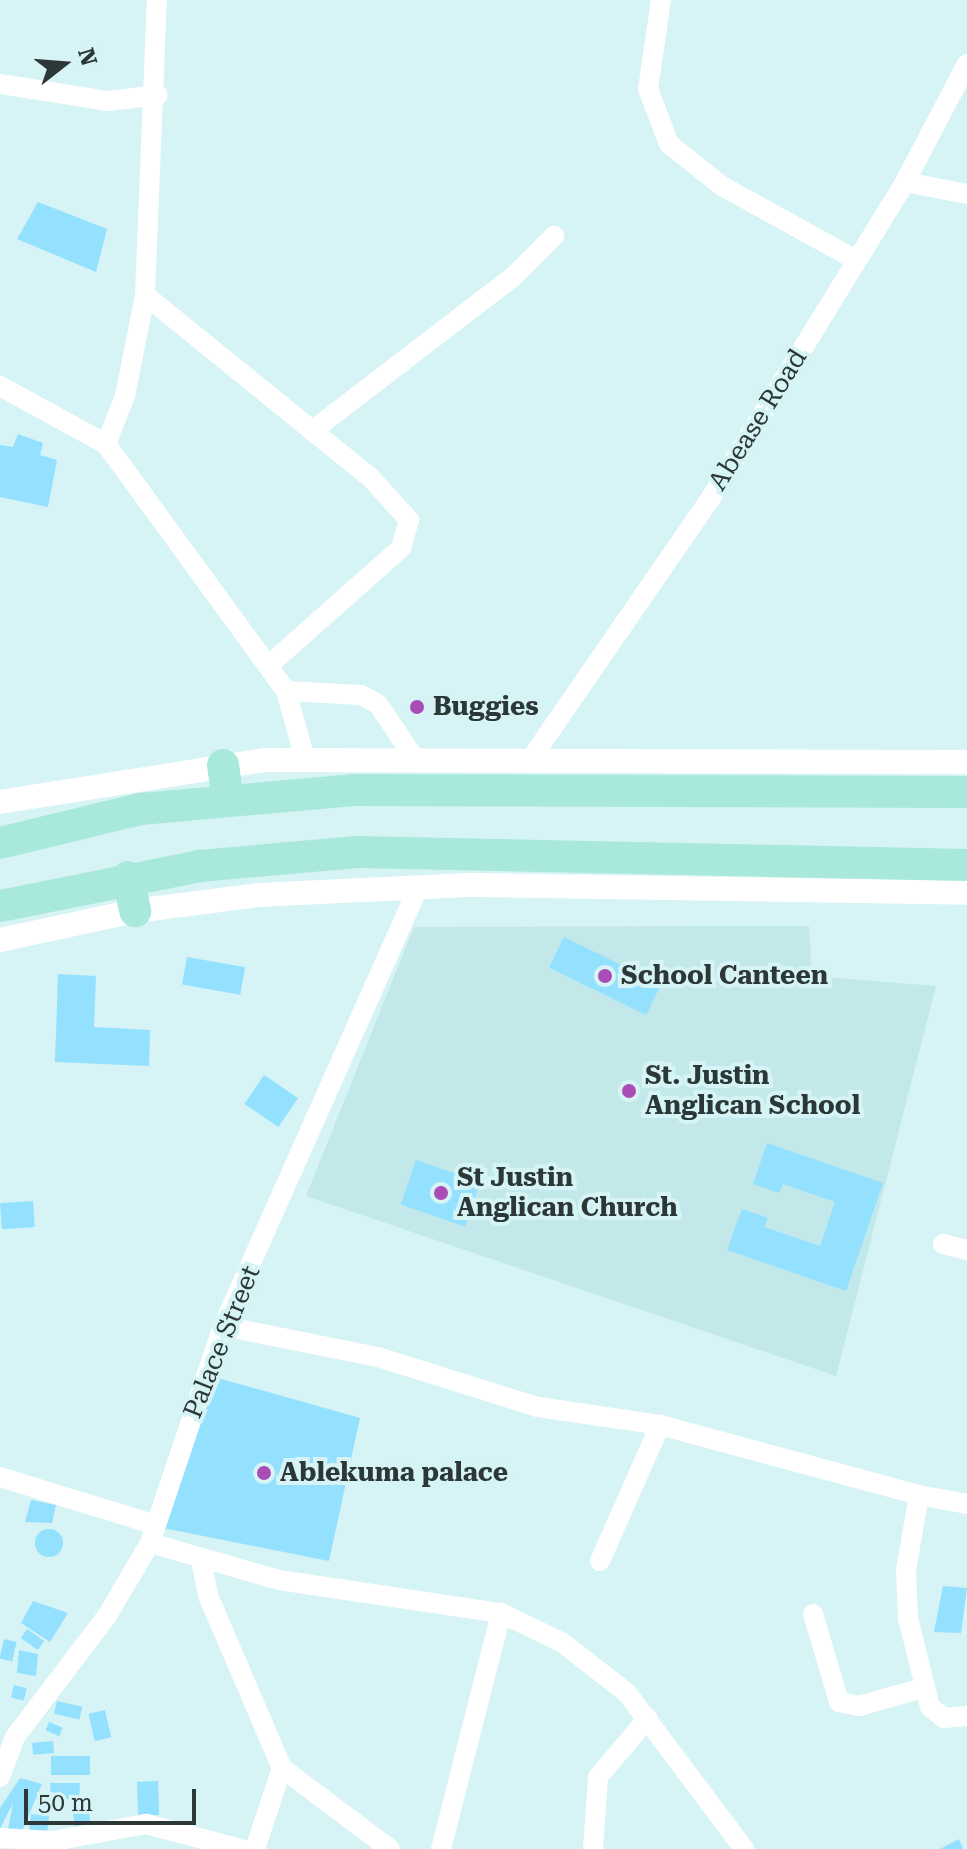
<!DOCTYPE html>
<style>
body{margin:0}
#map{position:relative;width:967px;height:1849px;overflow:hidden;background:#d6f3f5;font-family:"Roboto Serif",serif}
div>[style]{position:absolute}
.built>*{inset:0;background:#c2e8ea}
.building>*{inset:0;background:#94e0ff;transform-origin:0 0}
.round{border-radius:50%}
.minor>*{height:20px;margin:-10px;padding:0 10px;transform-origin:10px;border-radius:10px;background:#fff}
.tertiary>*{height:24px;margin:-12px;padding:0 12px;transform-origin:12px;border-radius:12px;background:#fff}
.primary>*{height:32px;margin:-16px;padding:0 16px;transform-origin:16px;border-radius:16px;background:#a9e9db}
.dots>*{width:22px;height:22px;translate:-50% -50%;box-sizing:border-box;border:4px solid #d6f3f5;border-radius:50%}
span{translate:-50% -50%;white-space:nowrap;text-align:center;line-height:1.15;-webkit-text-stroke:8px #d6f3f5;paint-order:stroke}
.street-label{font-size:26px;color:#2c3738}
.poi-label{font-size:26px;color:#2c3738;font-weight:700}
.left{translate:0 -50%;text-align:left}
.north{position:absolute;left:24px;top:24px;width:80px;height:80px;-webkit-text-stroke:6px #d6f3f5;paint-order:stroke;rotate:73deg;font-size:22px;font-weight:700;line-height:32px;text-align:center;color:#2c3738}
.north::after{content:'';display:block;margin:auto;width:28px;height:36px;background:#2c3738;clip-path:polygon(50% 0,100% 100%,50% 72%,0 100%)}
.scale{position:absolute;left:24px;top:1789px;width:172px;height:36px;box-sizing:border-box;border:4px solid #2c3738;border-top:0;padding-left:10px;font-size:24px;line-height:28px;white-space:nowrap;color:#2c3738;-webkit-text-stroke:6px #d6f3f5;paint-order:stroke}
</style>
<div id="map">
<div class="built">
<div style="clip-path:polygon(809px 926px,812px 976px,936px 986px,836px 1376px,306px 1196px,414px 927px)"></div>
</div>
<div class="building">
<div style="clip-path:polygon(38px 202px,107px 229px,96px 272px,17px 239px)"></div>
<div style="clip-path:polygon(18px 434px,43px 443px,40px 455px,57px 460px,48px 507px,0 497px,0 445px,13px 447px)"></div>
<div style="left:564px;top:937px;width:108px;height:34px;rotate:26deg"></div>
<div style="left:187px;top:957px;width:59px;height:28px;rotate:10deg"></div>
<div style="clip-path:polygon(58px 974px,96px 976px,94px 1027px,150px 1030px,149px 1066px,55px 1062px)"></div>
<div style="left:264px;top:1075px;width:41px;height:35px;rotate:34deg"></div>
<div style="clip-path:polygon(767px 1143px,883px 1183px,846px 1291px,727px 1250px,742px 1209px,768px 1218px,764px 1227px,820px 1246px,835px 1202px,783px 1184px,779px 1193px,753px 1184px)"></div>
<div style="left:416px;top:1160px;width:68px;height:47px;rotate:19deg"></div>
<div style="left:33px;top:1201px;width:26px;height:33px;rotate:86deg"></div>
<div style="clip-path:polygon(211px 1376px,360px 1418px,329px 1561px,163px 1528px)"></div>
<div style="clip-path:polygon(31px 1500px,56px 1505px,52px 1523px,25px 1522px)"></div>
<div class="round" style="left:35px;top:1529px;width:28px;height:28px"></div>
<div style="clip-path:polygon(943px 1586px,967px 1588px,961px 1633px,934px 1632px)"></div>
<div style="clip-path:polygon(33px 1601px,68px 1613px,50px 1642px,21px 1623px)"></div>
<div style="left:27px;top:1629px;width:21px;height:11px;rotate:35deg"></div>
<div style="left:4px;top:1639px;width:13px;height:20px;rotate:13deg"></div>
<div style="clip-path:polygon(19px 1650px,38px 1654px,36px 1676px,17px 1673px)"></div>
<div style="left:14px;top:1685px;width:13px;height:13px;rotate:13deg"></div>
<div style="left:57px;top:1701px;width:26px;height:13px;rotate:13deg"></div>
<div style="left:105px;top:1710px;width:28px;height:17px;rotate:77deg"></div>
<div style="left:49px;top:1722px;width:15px;height:9px;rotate:23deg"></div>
<div style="left:53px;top:1741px;width:12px;height:21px;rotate:85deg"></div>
<div style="left:51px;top:1756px;width:39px;height:19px"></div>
<div style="clip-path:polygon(20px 1778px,42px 1784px,22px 1831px,8px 1829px,13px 1803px,0 1829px,0 1808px)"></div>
<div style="left:158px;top:1781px;width:34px;height:21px;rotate:88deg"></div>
<div style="clip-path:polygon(50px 1783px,80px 1783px,79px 1801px,51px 1797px)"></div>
<div style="left:88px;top:1806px;width:18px;height:16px;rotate:81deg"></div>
<div style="left:31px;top:1814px;width:18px;height:19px;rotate:6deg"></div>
<div style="clip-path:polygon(959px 1839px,963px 1849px,940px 1849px)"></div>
</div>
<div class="minor">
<div style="left:661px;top:0;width:90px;rotate:98.3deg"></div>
<div style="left:648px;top:89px;width:59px;rotate:69.1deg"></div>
<div style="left:669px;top:144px;width:68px;rotate:38.4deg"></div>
<div style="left:722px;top:186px;width:153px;rotate:28.9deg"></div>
<div style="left:0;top:84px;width:110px;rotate:8.9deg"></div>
<div style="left:109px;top:101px;width:49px;rotate:-7deg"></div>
<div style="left:905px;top:182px;width:63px;rotate:11deg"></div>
<div style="left:145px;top:295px;width:289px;rotate:39deg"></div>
<div style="left:370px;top:477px;width:58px;rotate:47.8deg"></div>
<div style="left:409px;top:520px;width:29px;rotate:106deg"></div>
<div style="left:401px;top:548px;width:176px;rotate:138.4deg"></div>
<div style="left:0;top:386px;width:121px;rotate:28.7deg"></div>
<div style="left:106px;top:444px;width:306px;rotate:53.9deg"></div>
<div style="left:286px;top:691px;width:71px;rotate:74.4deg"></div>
<div style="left:312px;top:431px;width:255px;rotate:-37.5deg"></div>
<div style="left:514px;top:276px;width:57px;rotate:-45deg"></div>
<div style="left:106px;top:444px;width:52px;rotate:-68.4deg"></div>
<div style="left:125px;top:396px;width:103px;rotate:-78.8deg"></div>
<div style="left:145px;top:295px;width:295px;rotate:-87.7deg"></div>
<div style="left:286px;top:691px;width:75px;rotate:3.1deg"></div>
<div style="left:361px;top:695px;width:19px;rotate:28deg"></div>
<div style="left:378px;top:704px;width:70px;rotate:56.1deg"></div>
<div style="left:528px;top:763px;width:324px;rotate:-55.4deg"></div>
<div style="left:712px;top:496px;width:369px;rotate:-58.4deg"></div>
<div style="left:905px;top:182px;width:133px;rotate:-62.3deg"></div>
<div style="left:943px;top:1244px;width:25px;rotate:14deg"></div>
<div style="left:223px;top:1326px;width:158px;rotate:11.3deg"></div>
<div style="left:378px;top:1357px;width:168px;rotate:17.4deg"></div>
<div style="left:538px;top:1407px;width:123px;rotate:8.4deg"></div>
<div style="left:660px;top:1425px;width:268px;rotate:15.1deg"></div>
<div style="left:0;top:1477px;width:160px;rotate:17.1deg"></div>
<div style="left:967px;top:1504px;width:49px;rotate:-169.4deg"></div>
<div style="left:919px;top:1495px;width:76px;rotate:99.8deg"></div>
<div style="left:906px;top:1570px;width:48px;rotate:87.6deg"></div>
<div style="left:908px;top:1618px;width:92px;rotate:76.1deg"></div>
<div style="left:930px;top:1707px;width:18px;rotate:38deg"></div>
<div style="left:944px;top:1718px;width:23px;rotate:-5deg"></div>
<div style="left:150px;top:1543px;width:134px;rotate:16deg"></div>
<div style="left:279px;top:1580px;width:224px;rotate:8.5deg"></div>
<div style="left:501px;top:1613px;width:69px;rotate:25.8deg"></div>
<div style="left:563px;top:1643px;width:81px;rotate:38deg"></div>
<div style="left:627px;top:1693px;width:195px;rotate:53.1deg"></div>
<div style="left:201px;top:1561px;width:38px;rotate:78deg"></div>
<div style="left:209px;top:1598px;width:185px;rotate:66.8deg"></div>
<div style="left:282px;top:1768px;width:135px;rotate:36.9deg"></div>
<div style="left:600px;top:1561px;width:149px;rotate:-66.2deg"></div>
<div style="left:813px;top:1614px;width:92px;rotate:73.5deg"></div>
<div style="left:839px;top:1702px;width:20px;rotate:11deg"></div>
<div style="left:859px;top:1706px;width:66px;rotate:-15.7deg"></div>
<div style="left:0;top:1777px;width:43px;rotate:-69.4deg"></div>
<div style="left:15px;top:1737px;width:152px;rotate:-52.8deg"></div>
<div style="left:107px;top:1616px;width:85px;rotate:-59.5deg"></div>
<div style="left:150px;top:1543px;width:229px;rotate:-71.4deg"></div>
<div style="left:223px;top:1326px;width:477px;rotate:-66deg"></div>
<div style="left:0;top:1838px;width:53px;rotate:3.2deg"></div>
<div style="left:53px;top:1841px;width:95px;rotate:-10.4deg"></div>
<div style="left:146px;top:1824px;width:98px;rotate:14.7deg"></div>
<div style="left:255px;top:1849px;width:85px;rotate:-71.6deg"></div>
<div style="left:441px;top:1849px;width:244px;rotate:-75.7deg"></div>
<div style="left:593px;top:1849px;width:72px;rotate:-86deg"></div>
<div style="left:598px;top:1777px;width:77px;rotate:-49.7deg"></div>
</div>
<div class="tertiary">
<div style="left:0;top:802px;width:268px;rotate:-9deg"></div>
<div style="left:265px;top:760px;width:702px;rotate:0.16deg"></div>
<div style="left:0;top:940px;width:138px;rotate:-12.1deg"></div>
<div style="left:135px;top:911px;width:124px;rotate:-7.4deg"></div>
<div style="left:258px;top:895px;width:216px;rotate:-2.7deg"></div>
<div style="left:474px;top:885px;width:493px;rotate:0.9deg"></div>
</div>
<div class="primary">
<div style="left:223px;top:765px;width:34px;rotate:82deg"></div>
<div style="left:0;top:843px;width:145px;rotate:-13.6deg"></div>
<div style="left:141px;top:809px;width:213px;rotate:-5.1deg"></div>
<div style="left:353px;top:790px;width:614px;rotate:0.19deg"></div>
<div style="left:128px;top:877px;width:35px;rotate:78deg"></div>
<div style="left:0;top:906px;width:204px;rotate:-11.3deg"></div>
<div style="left:200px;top:866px;width:158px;rotate:-5.1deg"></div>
<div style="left:357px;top:852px;width:610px;rotate:1.22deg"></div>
</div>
<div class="dots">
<div style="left:417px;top:707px;background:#aa4cb6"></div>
<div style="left:605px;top:976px;background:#aa4cb6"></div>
<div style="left:629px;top:1091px;background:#aa4cb6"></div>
<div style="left:441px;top:1193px;background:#aa4cb6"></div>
<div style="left:264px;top:1473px;background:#aa4cb6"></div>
</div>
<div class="street-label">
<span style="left:758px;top:420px;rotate:-58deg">Abease Road</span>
<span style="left:222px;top:1342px;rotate:-68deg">Palace Street</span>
</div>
<div class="poi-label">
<span class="left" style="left:433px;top:707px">Buggies</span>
<span class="left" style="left:621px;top:976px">School Canteen</span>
<span class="left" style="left:645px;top:1091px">St. Justin<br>Anglican School</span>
<span class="left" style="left:457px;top:1193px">St Justin<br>Anglican Church</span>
<span class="left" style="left:280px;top:1473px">Ablekuma palace</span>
</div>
<div class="north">N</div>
<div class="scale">50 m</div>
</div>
